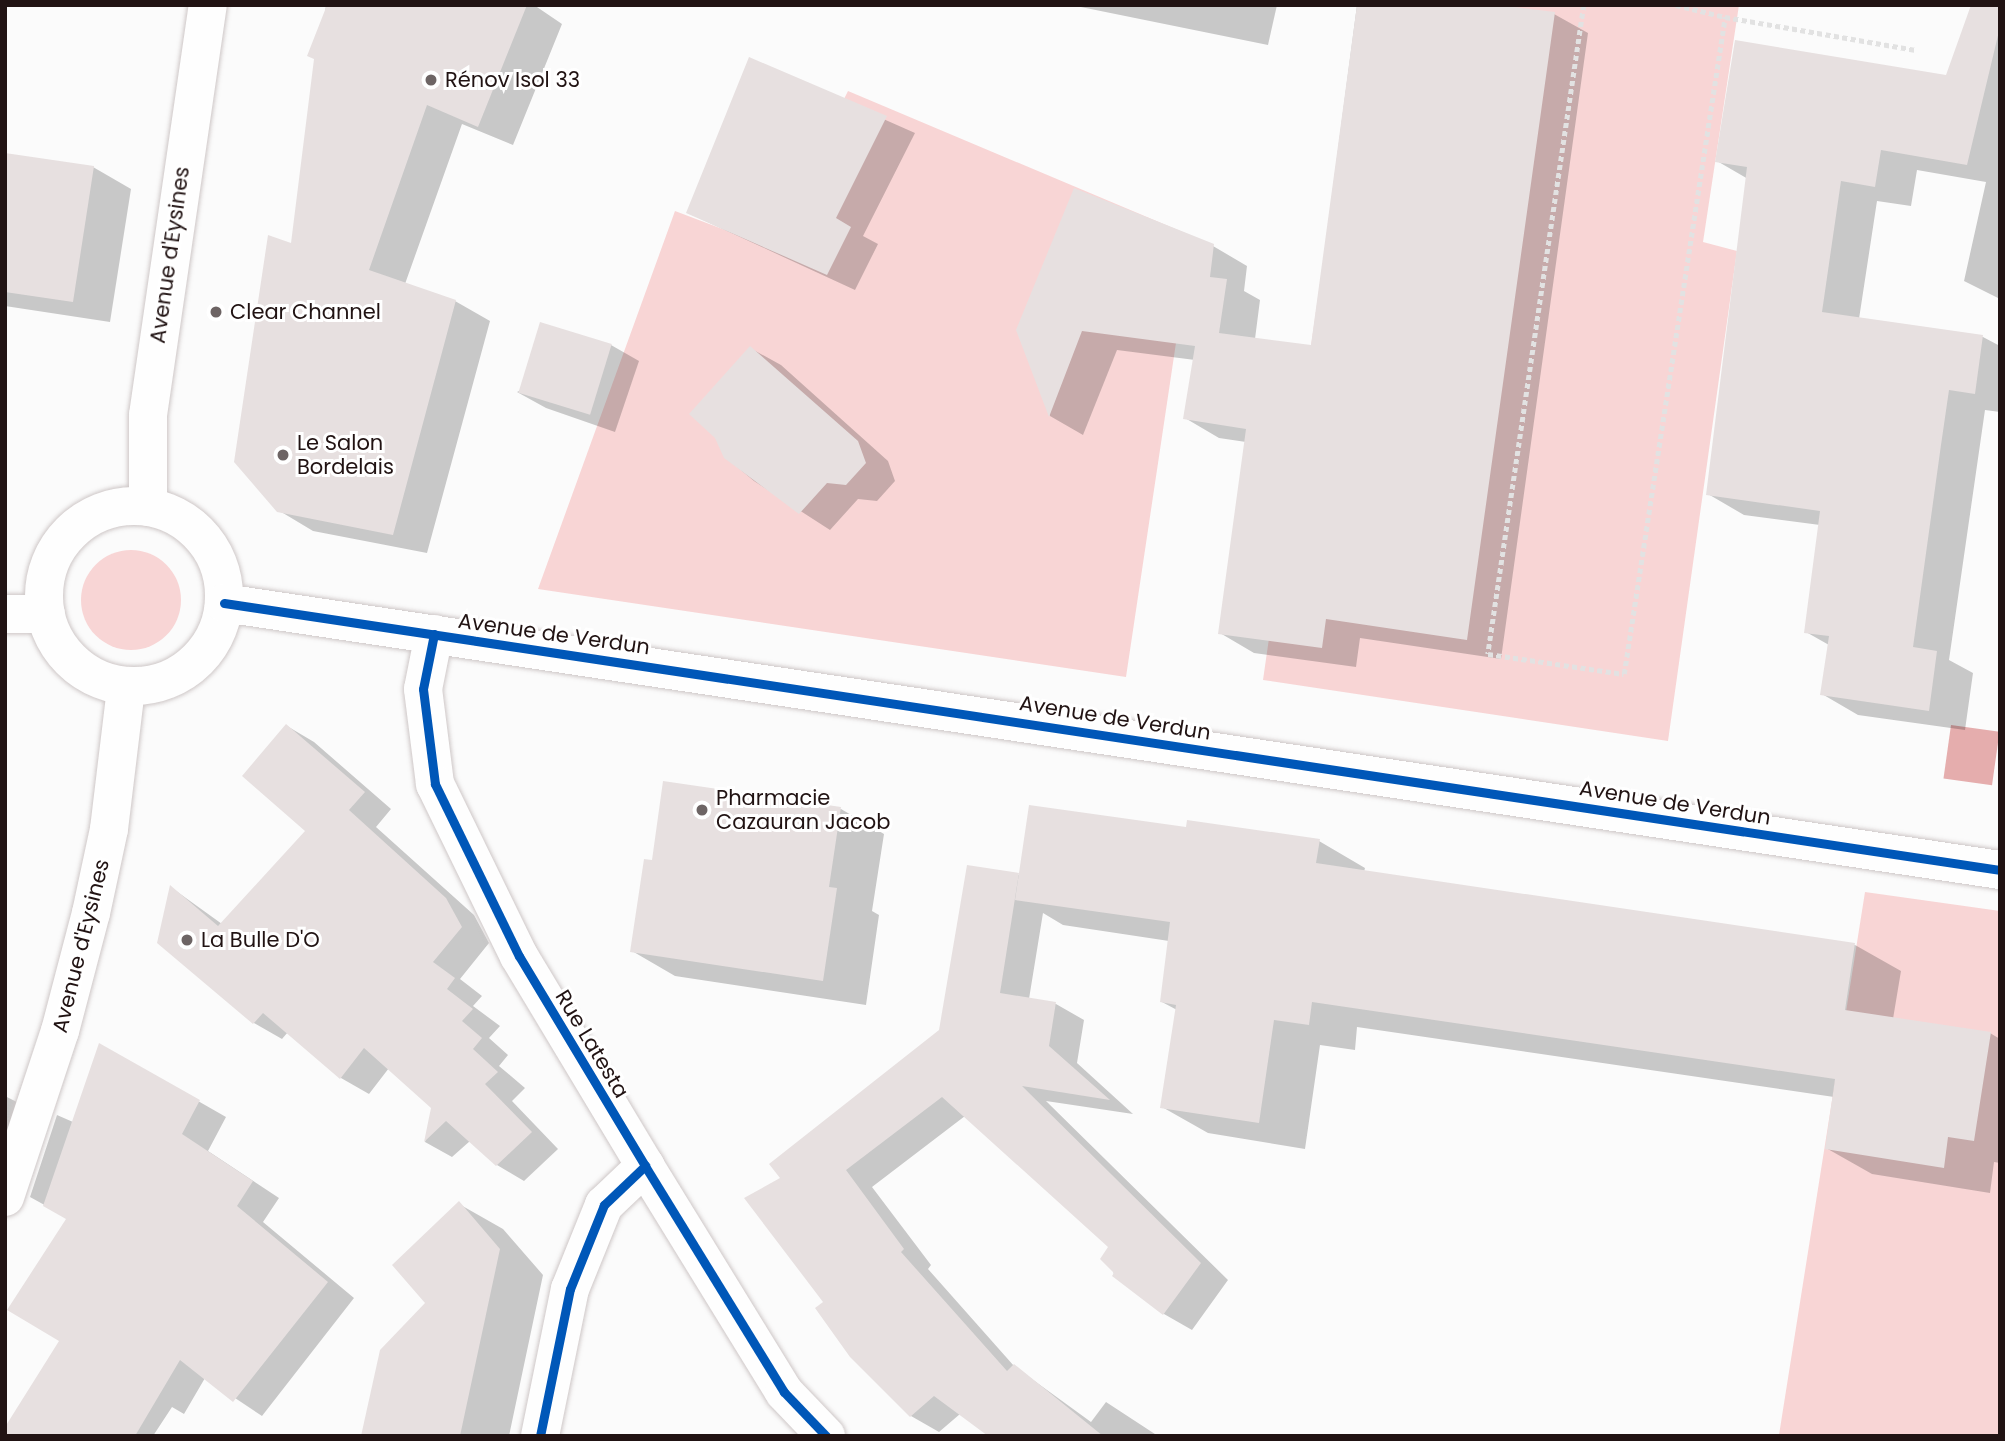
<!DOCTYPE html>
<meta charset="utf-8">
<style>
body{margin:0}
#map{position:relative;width:2005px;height:1441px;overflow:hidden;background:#fbfbfb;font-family:Poppins,sans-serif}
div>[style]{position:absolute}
.green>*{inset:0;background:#f8d5d5}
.round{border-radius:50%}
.water>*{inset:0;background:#e5adad;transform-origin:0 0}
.shadow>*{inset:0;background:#0003}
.building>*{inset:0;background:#e7e0e0;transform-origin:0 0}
.path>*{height:4.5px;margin-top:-2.25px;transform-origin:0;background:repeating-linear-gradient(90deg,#e2e2e2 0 5px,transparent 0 8.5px)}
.roads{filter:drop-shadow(0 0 2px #cec7c7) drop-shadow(0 0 2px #cec7c7)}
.minor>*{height:38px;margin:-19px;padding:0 19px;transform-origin:19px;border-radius:19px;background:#fefefe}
.tertiary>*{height:38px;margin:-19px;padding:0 19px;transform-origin:19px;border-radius:19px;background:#fefefe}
.tertiary>.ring{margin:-19px;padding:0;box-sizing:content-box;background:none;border:38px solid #fefefe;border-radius:50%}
.cycleway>*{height:9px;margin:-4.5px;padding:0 4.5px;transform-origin:4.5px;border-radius:4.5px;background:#0057b8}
.dots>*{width:19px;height:19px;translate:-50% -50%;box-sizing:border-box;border:4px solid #fff;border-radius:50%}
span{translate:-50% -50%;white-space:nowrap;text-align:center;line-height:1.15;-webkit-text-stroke:6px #fff;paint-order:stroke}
.poi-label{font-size:21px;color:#211313}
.left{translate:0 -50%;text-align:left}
.street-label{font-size:21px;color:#211313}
.frame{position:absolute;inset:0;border:7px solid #211313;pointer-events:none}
</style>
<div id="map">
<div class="green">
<div style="clip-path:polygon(1360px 5px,1739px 5px,1703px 242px,1737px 251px,1668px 741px,1263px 680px)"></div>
<div style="clip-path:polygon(848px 91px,1192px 236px,1126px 677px,538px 589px,675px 211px,770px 247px)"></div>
<div class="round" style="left:81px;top:550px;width:100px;height:100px"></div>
<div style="clip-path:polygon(1865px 892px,2000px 911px,2000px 1436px,1773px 1436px,1779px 1435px)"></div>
</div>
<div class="water">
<div style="left:1951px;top:725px;width:49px;height:54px;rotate:8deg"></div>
</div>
<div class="shadow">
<div style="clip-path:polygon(326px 5px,534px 5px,562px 24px,513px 145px,462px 124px,405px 284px,455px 301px,490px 321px,427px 553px,313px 531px,278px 510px,293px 246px)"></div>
<div style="clip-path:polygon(1071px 5px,1277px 5px,1268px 45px)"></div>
<div style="clip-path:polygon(1357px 5px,1483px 5px,1554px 14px,1588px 33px,1501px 659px,1360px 638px,1356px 667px,1254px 653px,1220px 633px,1246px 442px,1219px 438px,1185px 418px,1195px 360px,1117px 350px,1083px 435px,1050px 416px,1018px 328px,1213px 246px,1247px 266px,1244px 291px,1260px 300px,1255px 339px,1312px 347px)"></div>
<div style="clip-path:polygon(2000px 5px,2000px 299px,1964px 281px,1986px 182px,1917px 170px,1911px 206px,1877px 201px,1859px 319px,1983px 337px,2000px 346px,2000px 412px,1985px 410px,1949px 660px,1973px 673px,1965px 730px,1858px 715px,1822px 694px,1829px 645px,1806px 632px,1820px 525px,1744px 515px,1708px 494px,1748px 179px,1717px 161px,1947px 77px)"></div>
<div style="clip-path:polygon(750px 60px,915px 133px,863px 236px,878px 244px,855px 290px,688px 213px)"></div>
<div style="clip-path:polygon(5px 154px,93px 167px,131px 189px,110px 322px,5px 306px)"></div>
<div style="clip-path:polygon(611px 345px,639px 361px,615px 432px,546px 408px,517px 392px)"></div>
<div style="clip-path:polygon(750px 348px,781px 365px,888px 461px,895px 481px,877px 501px,858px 499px,830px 530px,754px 481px,725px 457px)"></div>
<div style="clip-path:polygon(287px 726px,314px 742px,391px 809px,376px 827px,474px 915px,489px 943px,460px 979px,482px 996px,473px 1006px,500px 1026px,489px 1038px,508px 1055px,499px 1066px,525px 1088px,512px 1101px,558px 1149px,524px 1181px,497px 1165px,470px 1141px,452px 1157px,425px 1142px,433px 1107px,389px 1068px,369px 1094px,341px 1078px,288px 1032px,282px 1039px,254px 1023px,172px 888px,222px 924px,308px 830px)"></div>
<div style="clip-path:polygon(841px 809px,884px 834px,872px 911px,879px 915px,866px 1005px,675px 976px,632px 951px,653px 862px)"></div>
<div style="clip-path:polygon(1187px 828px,1319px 841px,1365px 868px,1364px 872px,1855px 945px,1901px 971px,1893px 1019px,1990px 1033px,2000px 1039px,2000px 1163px,1994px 1162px,1990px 1193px,1872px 1174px,1826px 1148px,1834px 1097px,1357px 1027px,1355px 1050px,1320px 1045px,1305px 1149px,1208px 1133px,1162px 1107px,1177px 1010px,1162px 1002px,1169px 941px,1063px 925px,1043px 913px,1029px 999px,1056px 1004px,1084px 1020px,1077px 1063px,1133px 1114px,1046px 1101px,1228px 1280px,1192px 1330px,1164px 1314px,1114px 1276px,1110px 1246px,965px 1116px,872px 1187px,931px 1265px,928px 1269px,1014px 1366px,1091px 1422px,1106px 1402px,1158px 1436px,989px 1436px,960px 1414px,939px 1432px,911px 1416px,852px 1356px,825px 1302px,782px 1178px,941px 1031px,1018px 875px)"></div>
<div style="clip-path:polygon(100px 1045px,226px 1117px,208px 1151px,279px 1198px,263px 1222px,354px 1298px,262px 1416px,205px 1378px,184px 1414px,172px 1407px,153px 1436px,5px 1436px,61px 1341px,68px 1218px,30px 1197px,57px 1115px,73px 1122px)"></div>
<div style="clip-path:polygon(5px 1096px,44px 1116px,5px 1183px)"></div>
<div style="clip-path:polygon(459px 1204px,503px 1229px,543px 1275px,509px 1436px,363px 1436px,428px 1303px)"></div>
</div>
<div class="building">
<div style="clip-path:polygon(327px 5px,527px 5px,478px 127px,427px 105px,369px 270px,456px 300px,393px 535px,277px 512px,234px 462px,268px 235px,291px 243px,314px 59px,307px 56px)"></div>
<div style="clip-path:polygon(1357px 5px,1498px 5px,1555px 12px,1467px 640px,1326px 619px,1322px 648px,1218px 634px,1246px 429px,1183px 419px,1195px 346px,1082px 331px,1049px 417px,1016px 330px,1074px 188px,1214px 244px,1210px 277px,1227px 279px,1219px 333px,1311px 345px)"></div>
<div style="clip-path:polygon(1971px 5px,2000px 5px,2000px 27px,1967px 165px,1881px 150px,1875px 187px,1841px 181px,1822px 312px,1983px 335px,1975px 394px,1949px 390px,1941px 445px,1913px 647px,1937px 651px,1929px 711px,1820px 695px,1829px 636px,1804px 633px,1820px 511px,1706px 495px,1747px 167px,1715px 162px,1735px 40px,1946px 75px)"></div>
<div style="clip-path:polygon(749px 57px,887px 116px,836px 218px,851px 227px,827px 275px,686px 213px)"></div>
<div style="clip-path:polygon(5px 153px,94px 166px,73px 302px,5px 292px)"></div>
<div style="left:540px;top:322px;width:75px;height:74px;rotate:17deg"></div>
<div style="clip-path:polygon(750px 346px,858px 441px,866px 463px,846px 485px,827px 483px,799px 514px,724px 458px,715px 438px,689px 414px)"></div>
<div style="clip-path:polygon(286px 724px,365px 792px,349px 810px,446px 898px,462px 927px,433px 962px,455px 978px,447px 989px,473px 1009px,462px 1021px,482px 1038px,473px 1049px,498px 1072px,485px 1084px,532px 1132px,496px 1166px,446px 1121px,424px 1142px,431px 1108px,364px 1048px,340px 1079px,263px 1013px,253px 1024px,157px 943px,170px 885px,218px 926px,305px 831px,242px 776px)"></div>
<div style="clip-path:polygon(663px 781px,841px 807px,829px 887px,837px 888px,823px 981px,630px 952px,644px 859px,652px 860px)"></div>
<div style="clip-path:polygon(1029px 805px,1186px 827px,1187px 820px,1320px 839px,1316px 863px,1855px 943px,1845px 1010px,1991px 1032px,1974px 1141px,1948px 1137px,1944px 1168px,1825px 1149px,1835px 1079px,1312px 1002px,1309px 1025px,1274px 1020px,1259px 1123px,1160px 1108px,1176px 1005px,1160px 1002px,1170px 922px,1015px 900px)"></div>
<div style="clip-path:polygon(967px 865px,1019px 873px,1000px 993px,1056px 1002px,1049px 1046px,1110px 1100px,1022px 1086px,1201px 1263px,1163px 1315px,1112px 1276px,1114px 1273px,1100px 1259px,1108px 1247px,942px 1097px,846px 1170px,904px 1249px,901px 1252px,1007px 1371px,1014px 1364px,1103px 1436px,988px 1436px,934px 1396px,910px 1417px,850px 1357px,815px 1308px,823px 1302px,744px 1198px,780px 1178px,769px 1164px,939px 1030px)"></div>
<div style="clip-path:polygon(99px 1043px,200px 1100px,182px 1134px,253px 1181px,237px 1206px,328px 1282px,233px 1402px,180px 1360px,135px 1436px,5px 1436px,5px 1427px,59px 1341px,7px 1310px,66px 1219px,43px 1206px)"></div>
<div style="clip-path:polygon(459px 1201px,500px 1249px,460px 1436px,361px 1436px,380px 1350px,425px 1303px,392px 1265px)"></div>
</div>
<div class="path">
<div style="left:1584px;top:5px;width:656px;rotate:98.41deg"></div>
<div style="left:1488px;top:654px;width:137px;rotate:8.4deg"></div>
<div style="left:1624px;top:674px;width:665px;rotate:-81.26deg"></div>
<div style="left:1725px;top:17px;width:195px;rotate:9.8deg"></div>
<div style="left:1676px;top:5px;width:50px;rotate:13.8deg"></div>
</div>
<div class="roads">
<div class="minor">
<div style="left:5px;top:614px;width:41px"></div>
<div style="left:434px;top:634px;width:56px;rotate:101.3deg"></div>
<div style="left:423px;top:689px;width:96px;rotate:82.8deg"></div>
<div style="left:435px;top:784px;width:191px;rotate:64deg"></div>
<div style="left:519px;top:956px;width:245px;rotate:59deg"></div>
<div style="left:645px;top:1166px;width:265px;rotate:58.4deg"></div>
<div style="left:784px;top:1392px;width:61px;rotate:46.3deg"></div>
<div style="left:540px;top:1436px;width:150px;rotate:-78.5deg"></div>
<div style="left:570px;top:1289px;width:91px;rotate:-68deg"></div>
<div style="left:604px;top:1205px;width:57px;rotate:-43.6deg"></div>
</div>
<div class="tertiary">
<div class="ring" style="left:44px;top:506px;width:142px;height:142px"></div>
<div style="left:148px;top:507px;width:92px;rotate:-90deg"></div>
<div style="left:148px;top:415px;width:414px;rotate:-81.7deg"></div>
<div style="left:224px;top:603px;width:1796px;rotate:8.55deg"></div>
<div style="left:5px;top:1197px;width:175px;rotate:-71.7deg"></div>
<div style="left:60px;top:1031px;width:122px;rotate:-75.3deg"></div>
<div style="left:91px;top:913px;width:86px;rotate:-77.9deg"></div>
<div style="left:109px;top:829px;width:142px;rotate:-83.1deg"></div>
</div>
</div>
<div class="cycleway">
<div style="left:224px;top:603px;width:1796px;rotate:8.55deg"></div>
<div style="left:434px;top:634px;width:56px;rotate:101.3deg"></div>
<div style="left:423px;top:689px;width:96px;rotate:82.8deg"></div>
<div style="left:435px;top:784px;width:191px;rotate:64deg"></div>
<div style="left:519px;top:956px;width:245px;rotate:59deg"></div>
<div style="left:645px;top:1166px;width:265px;rotate:58.4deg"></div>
<div style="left:784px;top:1392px;width:61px;rotate:46.3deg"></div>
<div style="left:540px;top:1436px;width:150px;rotate:-78.5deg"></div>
<div style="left:570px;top:1289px;width:91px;rotate:-68deg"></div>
<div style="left:604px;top:1205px;width:57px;rotate:-43.6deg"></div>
</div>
<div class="dots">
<div style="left:431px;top:80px;background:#6d6464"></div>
<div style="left:216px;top:312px;background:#6d6464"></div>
<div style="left:283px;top:455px;background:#6d6464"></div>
<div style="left:702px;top:810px;background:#6d6464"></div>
<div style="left:187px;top:940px;background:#6d6464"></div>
</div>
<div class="poi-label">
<span class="left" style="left:445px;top:80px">Rénov Isol 33</span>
<span class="left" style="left:230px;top:312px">Clear Channel</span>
<span class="left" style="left:297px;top:455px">Le Salon<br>Bordelais</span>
<span class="left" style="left:716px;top:810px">Pharmacie<br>Cazauran Jacob</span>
<span class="left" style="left:201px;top:940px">La Bulle D'O</span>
</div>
<div class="street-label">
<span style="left:170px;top:255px;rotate:-82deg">Avenue d'Eysines</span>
<span style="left:554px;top:634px;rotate:8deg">Avenue de Verdun</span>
<span style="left:1115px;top:718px;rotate:9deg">Avenue de Verdun</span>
<span style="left:1675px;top:803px;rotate:9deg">Avenue de Verdun</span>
<span style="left:81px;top:946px;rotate:-76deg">Avenue d'Eysines</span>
<span style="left:592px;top:1044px;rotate:59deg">Rue Latesta</span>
</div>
<div class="frame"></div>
</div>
